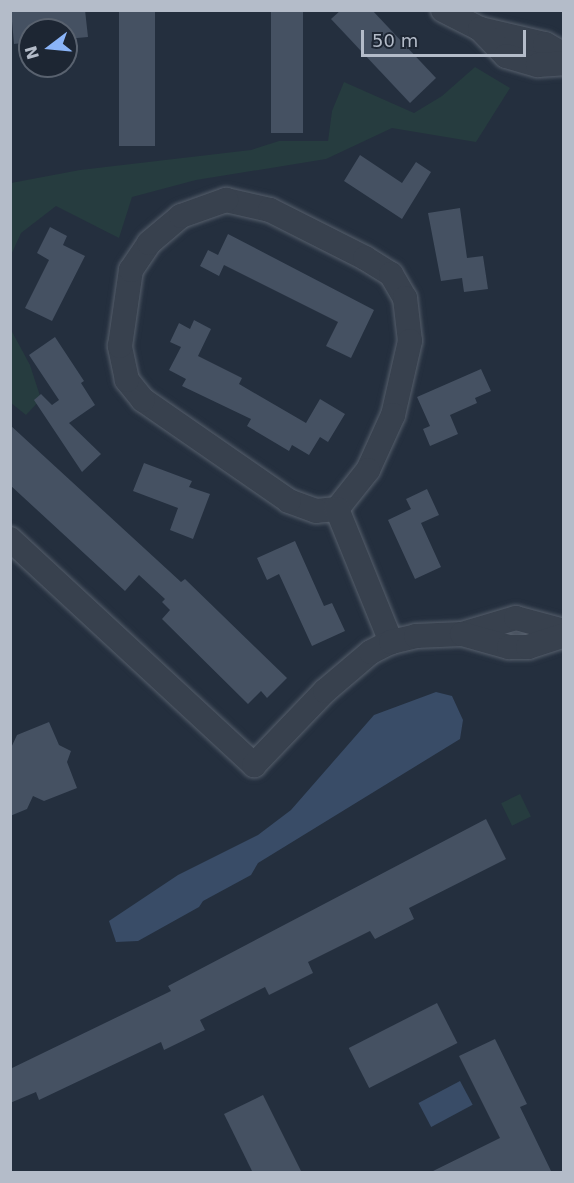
<!DOCTYPE html>
<style>
body{margin:0}
#map{position:relative;width:574px;height:1183px;overflow:hidden;background:#242f3e;font-family:"DejaVu Sans",sans-serif}
div>[style]{position:absolute}
.green>*{inset:0;background:#263c3f;transform-origin:0 0}
.water>*{inset:0;background:#394c67;transform-origin:0 0}
.building>*{inset:0;background:#455162;transform-origin:0 0}
.roads{filter:drop-shadow(0 0 2px #565f6c) drop-shadow(0 0 2px #565f6c)}
.minor>*{height:24px;margin:-12px;padding:0 12px;transform-origin:12px;border-radius:12px;background:#38414e}
span{translate:-50% -50%;white-space:nowrap;text-align:center;line-height:1.15;-webkit-text-stroke:5px #1d2633;paint-order:stroke}
.frame{position:absolute;inset:0;border:12px solid #b4bcc9;pointer-events:none}
.north{position:absolute;left:18px;top:18px;width:60px;height:60px;box-sizing:border-box;background:#1d2633;border:2px solid #59626f;border-radius:50%;rotate:254deg;font-size:16px;font-weight:700;line-height:24px;text-align:center;color:#b4bcc9}
.north::after{content:'';display:block;margin:auto;width:21px;height:27px;background:#8ab4f8;clip-path:polygon(50% 0,100% 100%,50% 72%,0 100%)}
.scale{position:absolute;left:361px;top:30px;width:165px;height:27px;box-sizing:border-box;border:3px solid #b4bcc9;border-top:0;padding-left:8px;font-size:18px;line-height:21px;white-space:nowrap;color:#b4bcc9;-webkit-text-stroke:4px #1d2633;paint-order:stroke}
</style>
<div id="map">
<div class="green">
<div style="clip-path:polygon(475px 67px,510px 88px,476px 142px,392px 128px,326px 159px,196px 180px,132px 197px,119px 238px,56px 206px,21px 233px,11px 255px,11px 183px,80px 170px,251px 150px,279px 141px,328px 141px,332px 111px,344px 82px,414px 113px,442px 96px)"></div>
<div style="clip-path:polygon(10px 328px,30px 365px,41px 399px,26px 415px,11px 403px)"></div>
<div style="left:520px;top:794px;width:25px;height:21px;rotate:64deg"></div>
</div>
<div class="water">
<div style="clip-path:polygon(436px 692px,452px 696px,463px 720px,460px 739px,258px 863px,251px 875px,203px 901px,199px 907px,138px 941px,116px 942px,109px 921px,178px 875px,258px 835px,291px 810px,374px 715px)"></div>
<div style="left:460px;top:1081px;width:27px;height:47px;rotate:62deg"></div>
</div>
<div class="building">
<div style="clip-path:polygon(11px 10px,85px 10px,88px 37px,66px 39px,66px 30px,30px 30px,30px 42px,14px 44px)"></div>
<div style="left:119px;top:10px;width:36px;height:136px"></div>
<div style="left:271px;top:10px;width:32px;height:123px"></div>
<div style="clip-path:polygon(341px 10px,372px 10px,436px 78px,410px 103px,331px 19px)"></div>
<div style="clip-path:polygon(360px 155px,402px 183px,416px 162px,431px 172px,402px 219px,344px 181px)"></div>
<div style="clip-path:polygon(460px 208px,467px 258px,483px 256px,488px 289px,464px 292px,462px 278px,441px 281px,428px 213px)"></div>
<div style="clip-path:polygon(50px 227px,67px 236px,63px 245px,85px 256px,52px 321px,25px 308px,49px 260px,37px 253px)"></div>
<div style="clip-path:polygon(228px 234px,374px 310px,351px 358px,326px 346px,338px 322px,224px 265px,219px 276px,200px 266px,208px 250px,218px 255px)"></div>
<div style="clip-path:polygon(194px 320px,211px 329px,198px 356px,242px 378px,239px 384px,306px 423px,320px 399px,345px 414px,328px 442px,320px 437px,309px 455px,292px 445px,289px 451px,247px 426px,251px 419px,182px 386px,186px 379px,169px 370px,181px 347px,170px 342px,179px 323px,190px 329px)"></div>
<div style="clip-path:polygon(55px 337px,84px 381px,81px 383px,95px 405px,69px 423px,101px 454px,82px 472px,34px 400px,41px 394px,52px 405px,59px 400px,29px 355px)"></div>
<div style="clip-path:polygon(481px 369px,491px 391px,475px 398px,477px 403px,450px 415px,458px 434px,430px 446px,423px 429px,430px 426px,417px 397px)"></div>
<div style="clip-path:polygon(10px 425px,181px 582px,185px 579px,287px 678px,267px 698px,261px 691px,248px 704px,162px 619px,170px 610px,162px 602px,165px 599px,139px 575px,125px 591px,10px 485px)"></div>
<div style="clip-path:polygon(144px 463px,192px 481px,189px 487px,210px 494px,193px 539px,170px 530px,178px 508px,133px 491px)"></div>
<div style="clip-path:polygon(427px 489px,439px 515px,421px 523px,441px 567px,415px 579px,388px 520px,411px 509px,406px 499px)"></div>
<div style="clip-path:polygon(295px 541px,324px 606px,332px 603px,345px 631px,312px 646px,279px 574px,267px 580px,257px 558px)"></div>
<div style="clip-path:polygon(49px 722px,59px 745px,71px 751px,67px 762px,77px 788px,44px 801px,33px 796px,27px 809px,10px 816px,10px 750px,17px 735px)"></div>
<div style="clip-path:polygon(486px 819px,506px 859px,409px 908px,414px 919px,375px 939px,370px 931px,308px 962px,313px 973px,269px 995px,265px 987px,200px 1020px,205px 1030px,164px 1050px,161px 1042px,39px 1100px,36px 1092px,10px 1103px,10px 1069px,171px 991px,168px 986px)"></div>
<div style="left:437px;top:1003px;width:45px;height:99px;rotate:63deg"></div>
<div style="clip-path:polygon(495px 1039px,527px 1104px,520px 1107px,552px 1173px,429px 1173px,500px 1138px,459px 1056px)"></div>
<div style="clip-path:polygon(263px 1095px,302px 1173px,253px 1173px,224px 1114px)"></div>
</div>
<div class="roads">
<div class="minor">
<div style="left:443px;top:10px;width:42px;rotate:27.2deg"></div>
<div style="left:480px;top:29px;width:67px;rotate:13deg"></div>
<div style="left:545px;top:44px;width:22px;rotate:30deg"></div>
<div style="left:480px;top:29px;width:37px;rotate:46deg"></div>
<div style="left:506px;top:56px;width:33px;rotate:16deg"></div>
<div style="left:538px;top:65px;width:26px;rotate:-4deg"></div>
<div style="left:226px;top:200px;width:45px;rotate:12.8deg"></div>
<div style="left:270px;top:210px;width:106px;rotate:26.8deg"></div>
<div style="left:365px;top:258px;width:31px;rotate:32deg"></div>
<div style="left:391px;top:274px;width:28px;rotate:60deg"></div>
<div style="left:405px;top:298px;width:43px;rotate:83.4deg"></div>
<div style="left:410px;top:341px;width:76px;rotate:102.9deg"></div>
<div style="left:393px;top:415px;width:60px;rotate:114.4deg"></div>
<div style="left:368px;top:470px;width:50px;rotate:128.5deg"></div>
<div style="left:337px;top:509px;width:21px;rotate:175deg"></div>
<div style="left:316px;top:511px;width:29px;rotate:-160deg"></div>
<div style="left:289px;top:501px;width:178px;rotate:-145.3deg"></div>
<div style="left:143px;top:400px;width:26px;rotate:-129deg"></div>
<div style="left:127px;top:380px;width:35px;rotate:-102deg"></div>
<div style="left:120px;top:346px;width:77px;rotate:-81.8deg"></div>
<div style="left:131px;top:270px;width:32px;rotate:-56deg"></div>
<div style="left:149px;top:243px;width:42px;rotate:-40.2deg"></div>
<div style="left:181px;top:216px;width:48px;rotate:-19.6deg"></div>
<div style="left:337px;top:509px;width:144px;rotate:67.9deg"></div>
<div style="left:10px;top:539px;width:333px;rotate:42.8deg"></div>
<div style="left:254px;top:765px;width:103px;rotate:-46.2deg"></div>
<div style="left:325px;top:691px;width:60px;rotate:-40.3deg"></div>
<div style="left:371px;top:652px;width:22px;rotate:-27deg"></div>
<div style="left:391px;top:642px;width:26px;rotate:-13deg"></div>
<div style="left:416px;top:636px;width:46px;rotate:-2.5deg"></div>
<div style="left:462px;top:634px;width:56px;rotate:-16.5deg"></div>
<div style="left:516px;top:618px;width:50px;rotate:15.2deg"></div>
<div style="left:462px;top:634px;width:49px;rotate:15.5deg"></div>
<div style="left:509px;top:647px;width:19px"></div>
<div style="left:528px;top:647px;width:38px;rotate:-18deg"></div>
</div>
</div>
<div class="frame"></div>
<div class="north">N</div>
<div class="scale">50 m</div>
</div>
